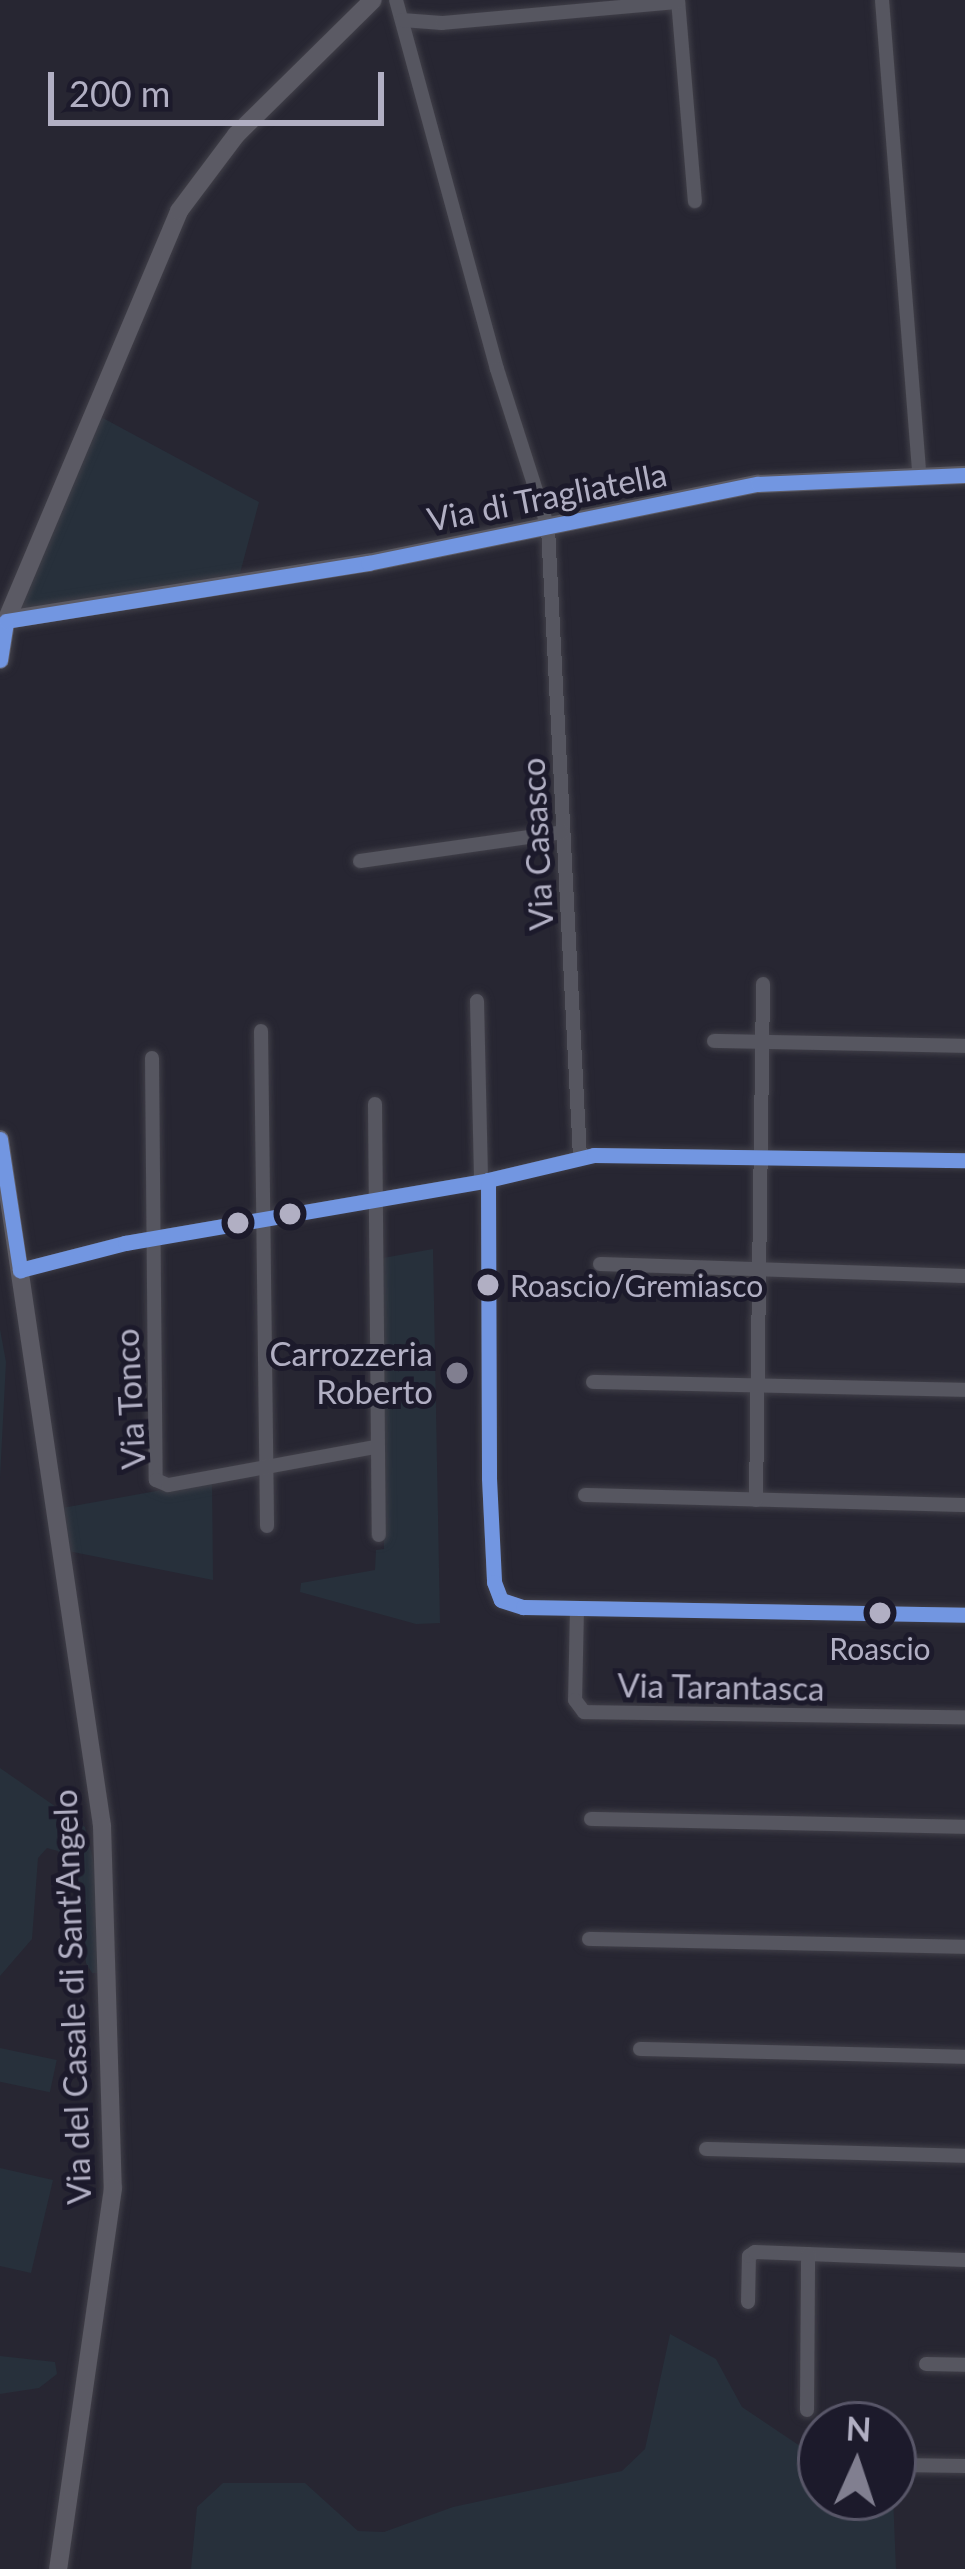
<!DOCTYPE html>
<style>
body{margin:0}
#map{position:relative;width:965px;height:2569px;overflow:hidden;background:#272632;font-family:Lato,sans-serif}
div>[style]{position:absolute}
.green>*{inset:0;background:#27303b;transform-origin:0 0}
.roads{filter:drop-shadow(0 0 3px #414049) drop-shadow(0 0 3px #414049)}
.street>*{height:14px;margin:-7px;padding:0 7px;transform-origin:7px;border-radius:7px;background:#565660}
.secondary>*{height:18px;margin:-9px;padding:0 9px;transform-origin:9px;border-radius:9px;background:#5b5a64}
.bus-1>*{height:15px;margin:-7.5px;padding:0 7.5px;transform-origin:7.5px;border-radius:7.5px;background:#7296e1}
.dots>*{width:33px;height:33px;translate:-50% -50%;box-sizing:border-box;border:6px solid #1c1a2b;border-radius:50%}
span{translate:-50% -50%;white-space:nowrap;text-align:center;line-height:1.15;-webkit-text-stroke:10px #1c1a2b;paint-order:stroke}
.bus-label{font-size:30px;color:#b1afc3}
.left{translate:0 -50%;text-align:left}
.street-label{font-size:33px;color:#b1afc3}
.poi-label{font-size:33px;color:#b1afc3}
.right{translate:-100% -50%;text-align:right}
.north{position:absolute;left:797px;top:2401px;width:120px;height:120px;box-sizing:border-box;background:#1c1a2b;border:3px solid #585668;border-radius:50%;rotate:3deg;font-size:33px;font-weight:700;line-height:48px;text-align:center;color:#b1afc3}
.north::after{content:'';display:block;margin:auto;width:42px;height:54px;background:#817f90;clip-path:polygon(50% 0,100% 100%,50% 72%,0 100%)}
.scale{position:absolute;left:48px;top:72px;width:336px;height:54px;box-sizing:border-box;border:6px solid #b1afc3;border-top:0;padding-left:15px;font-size:36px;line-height:42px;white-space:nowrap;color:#b1afc3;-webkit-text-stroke:9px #1c1a2b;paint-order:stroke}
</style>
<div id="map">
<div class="green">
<div style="clip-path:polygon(101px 417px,259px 502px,239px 577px,20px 609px)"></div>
<div style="clip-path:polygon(433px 1249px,440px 1623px,416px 1624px,300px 1592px,301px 1583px,375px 1570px,376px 1550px,384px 1549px,383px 1258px)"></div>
<div style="clip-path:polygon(0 1329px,6px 1362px,0 1478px)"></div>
<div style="clip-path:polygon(212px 1481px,213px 1580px,68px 1551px,62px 1508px)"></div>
<div style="clip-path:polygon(0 1768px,85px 1827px,95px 1867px,99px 1973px,92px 1973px,86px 1963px,76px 1870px,58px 1851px,47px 1848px,38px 1858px,32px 1939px,0 1976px)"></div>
<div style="left:0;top:2048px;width:58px;height:33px;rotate:12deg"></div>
<div style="clip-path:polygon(0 2168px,53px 2180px,31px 2273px,0 2266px)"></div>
<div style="clip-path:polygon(670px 2334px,716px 2359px,742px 2407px,821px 2460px,821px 2497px,893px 2495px,896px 2569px,191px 2569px,197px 2507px,223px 2483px,305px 2483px,358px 2531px,384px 2532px,453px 2507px,622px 2471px,645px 2449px)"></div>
<div style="clip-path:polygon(0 2356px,55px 2362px,57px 2374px,39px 2388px,0 2394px)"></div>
</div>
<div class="roads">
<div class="street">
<div style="left:396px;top:0;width:383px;rotate:74.7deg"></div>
<div style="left:497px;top:369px;width:167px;rotate:72.2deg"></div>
<div style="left:548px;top:528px;width:631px;rotate:87.09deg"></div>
<div style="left:678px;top:0;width:202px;rotate:85.2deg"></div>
<div style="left:882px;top:0;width:475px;rotate:85.5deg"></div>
<div style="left:402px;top:20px;width:40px;rotate:4.3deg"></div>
<div style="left:442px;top:23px;width:237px;rotate:-5.1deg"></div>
<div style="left:360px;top:861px;width:205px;rotate:-8.1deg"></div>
<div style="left:477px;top:1001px;width:180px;rotate:88.7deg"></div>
<div style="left:261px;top:1031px;width:495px;rotate:89.3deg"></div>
<div style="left:714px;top:1041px;width:251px;rotate:1.1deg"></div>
<div style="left:152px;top:1058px;width:422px;rotate:89.5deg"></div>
<div style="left:156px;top:1480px;width:13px;rotate:23deg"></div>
<div style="left:168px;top:1485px;width:211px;rotate:-10.4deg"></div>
<div style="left:375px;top:1104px;width:431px;rotate:89.5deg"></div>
<div style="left:488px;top:1180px;width:298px;rotate:89.8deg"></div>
<div style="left:489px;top:1478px;width:104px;rotate:87.2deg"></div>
<div style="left:494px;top:1582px;width:19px;rotate:69deg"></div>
<div style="left:501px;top:1600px;width:23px;rotate:18deg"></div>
<div style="left:523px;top:1607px;width:442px;rotate:1deg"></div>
<div style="left:600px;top:1264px;width:365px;rotate:1.9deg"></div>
<div style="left:20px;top:1270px;width:108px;rotate:-14.4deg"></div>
<div style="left:125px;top:1243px;width:368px;rotate:-9.8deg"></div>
<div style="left:488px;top:1180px;width:109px;rotate:-13.3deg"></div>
<div style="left:594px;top:1155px;width:371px;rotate:0.8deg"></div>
<div style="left:593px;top:1382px;width:372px;rotate:1.2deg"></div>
<div style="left:585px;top:1495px;width:380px;rotate:1.5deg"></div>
<div style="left:756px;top:1500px;width:516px;rotate:-89.22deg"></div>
<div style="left:577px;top:1608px;width:92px;rotate:91.2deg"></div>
<div style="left:575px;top:1700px;width:15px;rotate:53deg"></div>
<div style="left:584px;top:1712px;width:381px;rotate:0.8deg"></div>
<div style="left:591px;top:1819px;width:374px;rotate:1.2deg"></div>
<div style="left:589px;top:1939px;width:376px;rotate:1.2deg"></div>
<div style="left:640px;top:2049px;width:325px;rotate:1.4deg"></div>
<div style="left:706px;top:2149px;width:259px;rotate:1.5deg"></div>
<div style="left:748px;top:2302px;width:46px;rotate:-88.8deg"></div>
<div style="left:749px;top:2256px;width:7px;rotate:-34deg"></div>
<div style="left:755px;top:2252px;width:210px;rotate:2.2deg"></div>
<div style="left:926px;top:2364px;width:39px;rotate:1deg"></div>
<div style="left:807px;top:2410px;width:156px;rotate:-89.6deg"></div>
<div style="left:899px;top:2465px;width:66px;rotate:0.9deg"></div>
</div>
<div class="secondary">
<div style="left:0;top:621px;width:373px;rotate:-9deg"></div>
<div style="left:368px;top:563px;width:398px;rotate:-11.5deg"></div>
<div style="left:758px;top:484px;width:207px;rotate:-2.5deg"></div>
<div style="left:0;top:660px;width:39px;rotate:-81deg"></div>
<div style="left:6px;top:621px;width:445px;rotate:-67.1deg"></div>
<div style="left:179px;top:211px;width:95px;rotate:-53.1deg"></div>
<div style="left:236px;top:135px;width:192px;rotate:-44.6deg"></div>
<div style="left:0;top:1139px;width:695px;rotate:81.55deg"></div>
<div style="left:102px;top:1826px;width:362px;rotate:88.3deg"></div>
<div style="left:113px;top:2188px;width:385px;rotate:98.2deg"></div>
</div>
</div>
<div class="bus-1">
<div style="left:0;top:660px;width:39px;rotate:-81deg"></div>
<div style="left:6px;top:621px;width:367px;rotate:-9.1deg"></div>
<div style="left:368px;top:563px;width:398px;rotate:-11.5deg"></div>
<div style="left:758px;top:484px;width:207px;rotate:-2.5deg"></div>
<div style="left:0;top:1139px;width:133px;rotate:81.3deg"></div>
<div style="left:20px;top:1270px;width:108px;rotate:-14.4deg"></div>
<div style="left:125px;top:1243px;width:368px;rotate:-9.8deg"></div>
<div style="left:488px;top:1180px;width:109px;rotate:-13.3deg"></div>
<div style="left:594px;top:1155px;width:371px;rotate:0.8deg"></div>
<div style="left:488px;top:1180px;width:298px;rotate:89.8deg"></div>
<div style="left:489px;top:1478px;width:104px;rotate:87.2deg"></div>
<div style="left:494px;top:1582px;width:19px;rotate:69deg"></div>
<div style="left:501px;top:1600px;width:23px;rotate:18deg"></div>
<div style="left:523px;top:1607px;width:442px;rotate:1deg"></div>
</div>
<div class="dots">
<div style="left:290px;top:1214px;background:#b1afc3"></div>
<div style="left:238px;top:1223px;background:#b1afc3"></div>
<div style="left:488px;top:1285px;background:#b1afc3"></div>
<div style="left:457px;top:1373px;background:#817f90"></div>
<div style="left:880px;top:1613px;background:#b1afc3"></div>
</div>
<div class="bus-label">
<span class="left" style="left:510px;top:1285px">Roascio/Gremiasco</span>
<span style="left:880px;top:1648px">Roascio</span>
</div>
<div class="street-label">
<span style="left:547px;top:497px;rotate:-11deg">Via di Tragliatella</span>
<span style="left:537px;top:844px;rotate:-93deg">Via Casasco</span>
<span style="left:130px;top:1399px;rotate:-93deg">Via Tonco</span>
<span style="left:721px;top:1687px;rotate:1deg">Via Tarantasca</span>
<span style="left:72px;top:1997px;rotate:-92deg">Via del Casale di Sant'Angelo</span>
</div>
<div class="poi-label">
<span class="right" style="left:433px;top:1373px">Carrozzeria<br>Roberto</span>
</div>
<div class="north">N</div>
<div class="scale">200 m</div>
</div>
